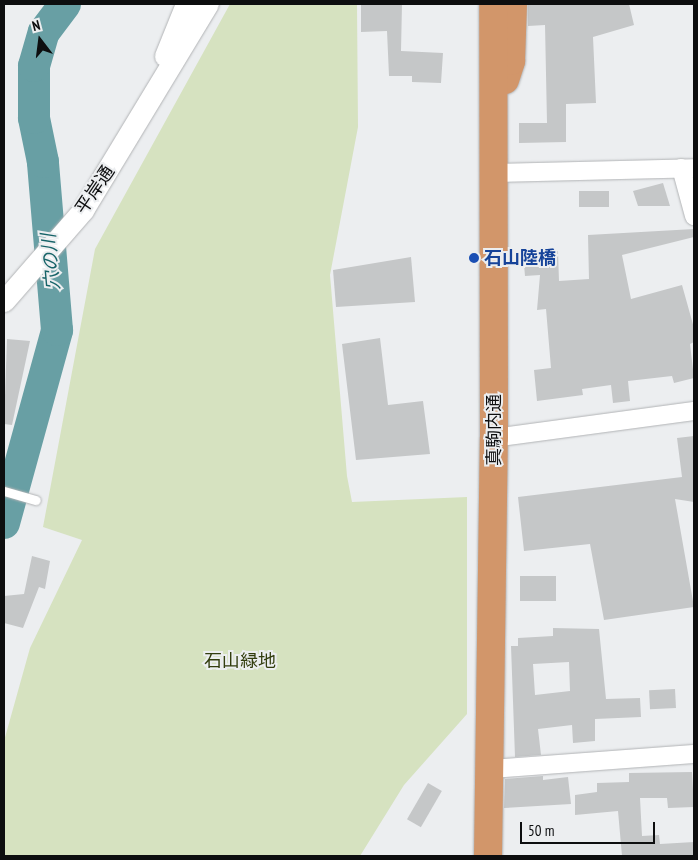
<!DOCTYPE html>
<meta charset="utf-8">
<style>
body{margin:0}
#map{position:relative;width:698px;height:860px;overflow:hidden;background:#eceef0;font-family:"PT Sans Narrow","Noto Sans JP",sans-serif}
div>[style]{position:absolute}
.green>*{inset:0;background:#d6e2c0}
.river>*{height:32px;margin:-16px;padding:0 16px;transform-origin:16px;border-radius:16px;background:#689fa4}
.building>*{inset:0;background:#c5c7c8;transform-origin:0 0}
.roads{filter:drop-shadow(0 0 1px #b1b3b5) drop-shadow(0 0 1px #b1b3b5)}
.service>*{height:9px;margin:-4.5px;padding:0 4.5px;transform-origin:4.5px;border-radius:4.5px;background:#fff}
.minor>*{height:18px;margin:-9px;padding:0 9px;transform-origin:9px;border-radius:9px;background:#fff}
.tertiary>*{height:21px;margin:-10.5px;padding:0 10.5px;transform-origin:10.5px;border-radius:10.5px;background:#fff}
.trunk>*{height:28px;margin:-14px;padding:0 14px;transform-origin:14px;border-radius:14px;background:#d2966a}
.dots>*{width:14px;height:14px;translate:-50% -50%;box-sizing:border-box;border:2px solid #eceef0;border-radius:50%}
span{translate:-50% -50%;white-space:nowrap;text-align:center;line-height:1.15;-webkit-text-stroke:4px #eceef0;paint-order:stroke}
.street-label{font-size:18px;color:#0d0e0f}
.transit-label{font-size:18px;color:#164399;font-weight:700}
.left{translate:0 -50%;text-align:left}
.park-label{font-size:18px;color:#323d0e}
.water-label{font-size:19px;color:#166368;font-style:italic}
.frame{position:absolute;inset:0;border:5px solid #0d0e0f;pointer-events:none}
.north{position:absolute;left:15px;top:15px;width:50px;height:50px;-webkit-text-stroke:4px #eceef0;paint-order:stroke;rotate:345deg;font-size:14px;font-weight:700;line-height:20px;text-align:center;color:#0d0e0f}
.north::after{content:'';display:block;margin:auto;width:18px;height:22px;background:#0d0e0f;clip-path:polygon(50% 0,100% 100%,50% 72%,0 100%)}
.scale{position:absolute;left:520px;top:822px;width:135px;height:22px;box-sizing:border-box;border:2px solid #0d0e0f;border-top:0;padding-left:6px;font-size:15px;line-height:18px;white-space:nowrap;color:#0d0e0f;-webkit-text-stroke:4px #eceef0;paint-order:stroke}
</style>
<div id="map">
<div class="green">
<div style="clip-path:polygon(230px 4px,357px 4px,358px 127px,330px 275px,347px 476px,352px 502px,467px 497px,467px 714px,404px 785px,360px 856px,4px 856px,4px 741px,30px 648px,82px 540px,43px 527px,95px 249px)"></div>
</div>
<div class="river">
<div style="left:4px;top:523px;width:200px;rotate:-74.6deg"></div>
<div style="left:57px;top:330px;width:169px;rotate:-94.8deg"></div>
<div style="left:43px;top:162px;width:45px;rotate:-101.6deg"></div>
<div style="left:34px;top:118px;width:52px;rotate:-90deg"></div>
<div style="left:34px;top:66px;width:35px;rotate:-74deg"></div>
<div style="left:44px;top:32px;width:35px;rotate:-53deg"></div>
</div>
<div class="building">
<div style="clip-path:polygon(361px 4px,402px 4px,401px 51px,443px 53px,441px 83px,412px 82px,412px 76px,389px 76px,387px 31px,361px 32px)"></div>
<div style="clip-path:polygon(528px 4px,629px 4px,634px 25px,593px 37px,596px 103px,566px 104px,566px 142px,519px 143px,519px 123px,547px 123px,545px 25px,528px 26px)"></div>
<div style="clip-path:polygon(663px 183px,670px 206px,638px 206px,633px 191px)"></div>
<div style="left:609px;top:191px;width:16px;height:30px;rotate:90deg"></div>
<div style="clip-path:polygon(694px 229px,694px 237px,622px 255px,631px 299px,682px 285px,694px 328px,694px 342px,690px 344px,694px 378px,674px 383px,672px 376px,628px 381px,630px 401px,613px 403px,611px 385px,582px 389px,583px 395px,537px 401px,534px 370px,551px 368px,546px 309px,537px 310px,540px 275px,525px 276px,523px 253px,558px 251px,559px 281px,589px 279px,588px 235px)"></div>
<div style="clip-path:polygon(411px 257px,415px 302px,336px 307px,333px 270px)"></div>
<div style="clip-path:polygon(380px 338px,388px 405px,423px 401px,430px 454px,356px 460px,342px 344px)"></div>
<div style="clip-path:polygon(7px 339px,30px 341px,12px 425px,4px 424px)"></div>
<div style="clip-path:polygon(694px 436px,694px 502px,675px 499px,694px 607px,604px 620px,590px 544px,524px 551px,518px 497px,682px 477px,677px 438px)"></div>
<div style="clip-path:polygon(32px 556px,50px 561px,45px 589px,39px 587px,23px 628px,4px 623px,4px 596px,24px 594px)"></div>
<div style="left:556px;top:576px;width:25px;height:36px;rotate:90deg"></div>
<div style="clip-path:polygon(evenodd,553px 628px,599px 629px,606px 699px,640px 698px,641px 717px,595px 719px,595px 741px,573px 743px,572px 725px,538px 729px,541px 755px,515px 757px,511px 646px,518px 646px,518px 638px,553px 636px,553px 628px,569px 662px,570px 691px,535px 695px,533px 664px,569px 662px)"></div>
<div style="left:675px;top:689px;width:19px;height:26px;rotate:87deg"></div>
<div style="clip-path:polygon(692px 772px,694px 807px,668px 808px,667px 798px,640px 798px,642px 836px,659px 835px,660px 844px,694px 842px,694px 856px,622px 856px,618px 811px,575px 815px,575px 795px,597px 792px,597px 783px,629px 782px,629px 773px)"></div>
<div style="clip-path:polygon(543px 776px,543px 780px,568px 777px,571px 804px,504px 808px,505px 779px)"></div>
<div style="left:428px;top:783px;width:16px;height:42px;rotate:30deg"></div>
</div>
<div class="roads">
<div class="service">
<div style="left:4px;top:491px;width:33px;rotate:16deg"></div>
</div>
<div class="minor">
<div style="left:681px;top:168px;width:50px;rotate:74.8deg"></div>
<div style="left:495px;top:173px;width:199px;rotate:-1.4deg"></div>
<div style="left:494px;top:438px;width:202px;rotate:-7.7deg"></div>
<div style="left:490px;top:769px;width:205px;rotate:-4.2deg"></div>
</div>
<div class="tertiary">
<div style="left:165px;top:56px;width:56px;rotate:-68deg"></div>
<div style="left:4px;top:301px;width:121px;rotate:-49deg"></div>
<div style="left:83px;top:210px;width:241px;rotate:-58.8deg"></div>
</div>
<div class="trunk">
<div style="left:505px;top:80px;width:20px;rotate:-72deg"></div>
<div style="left:511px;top:61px;width:57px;rotate:-88deg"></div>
<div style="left:488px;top:856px;width:418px;rotate:-89.2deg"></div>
<div style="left:494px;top:438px;width:434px;rotate:-90.1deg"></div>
</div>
</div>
<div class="dots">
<div style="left:474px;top:258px;background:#1a4fb4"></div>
</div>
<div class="street-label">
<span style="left:95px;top:190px;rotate:-56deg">平岸通</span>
<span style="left:494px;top:430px;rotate:-90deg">真駒内通</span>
</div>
<div class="transit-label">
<span class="left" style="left:484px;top:258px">石山陸橋</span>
</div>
<div class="park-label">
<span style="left:240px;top:661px">石山緑地</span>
</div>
<div class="water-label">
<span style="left:51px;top:262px;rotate:-95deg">穴の川</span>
</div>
<div class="frame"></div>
<div class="north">N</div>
<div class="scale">50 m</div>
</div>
